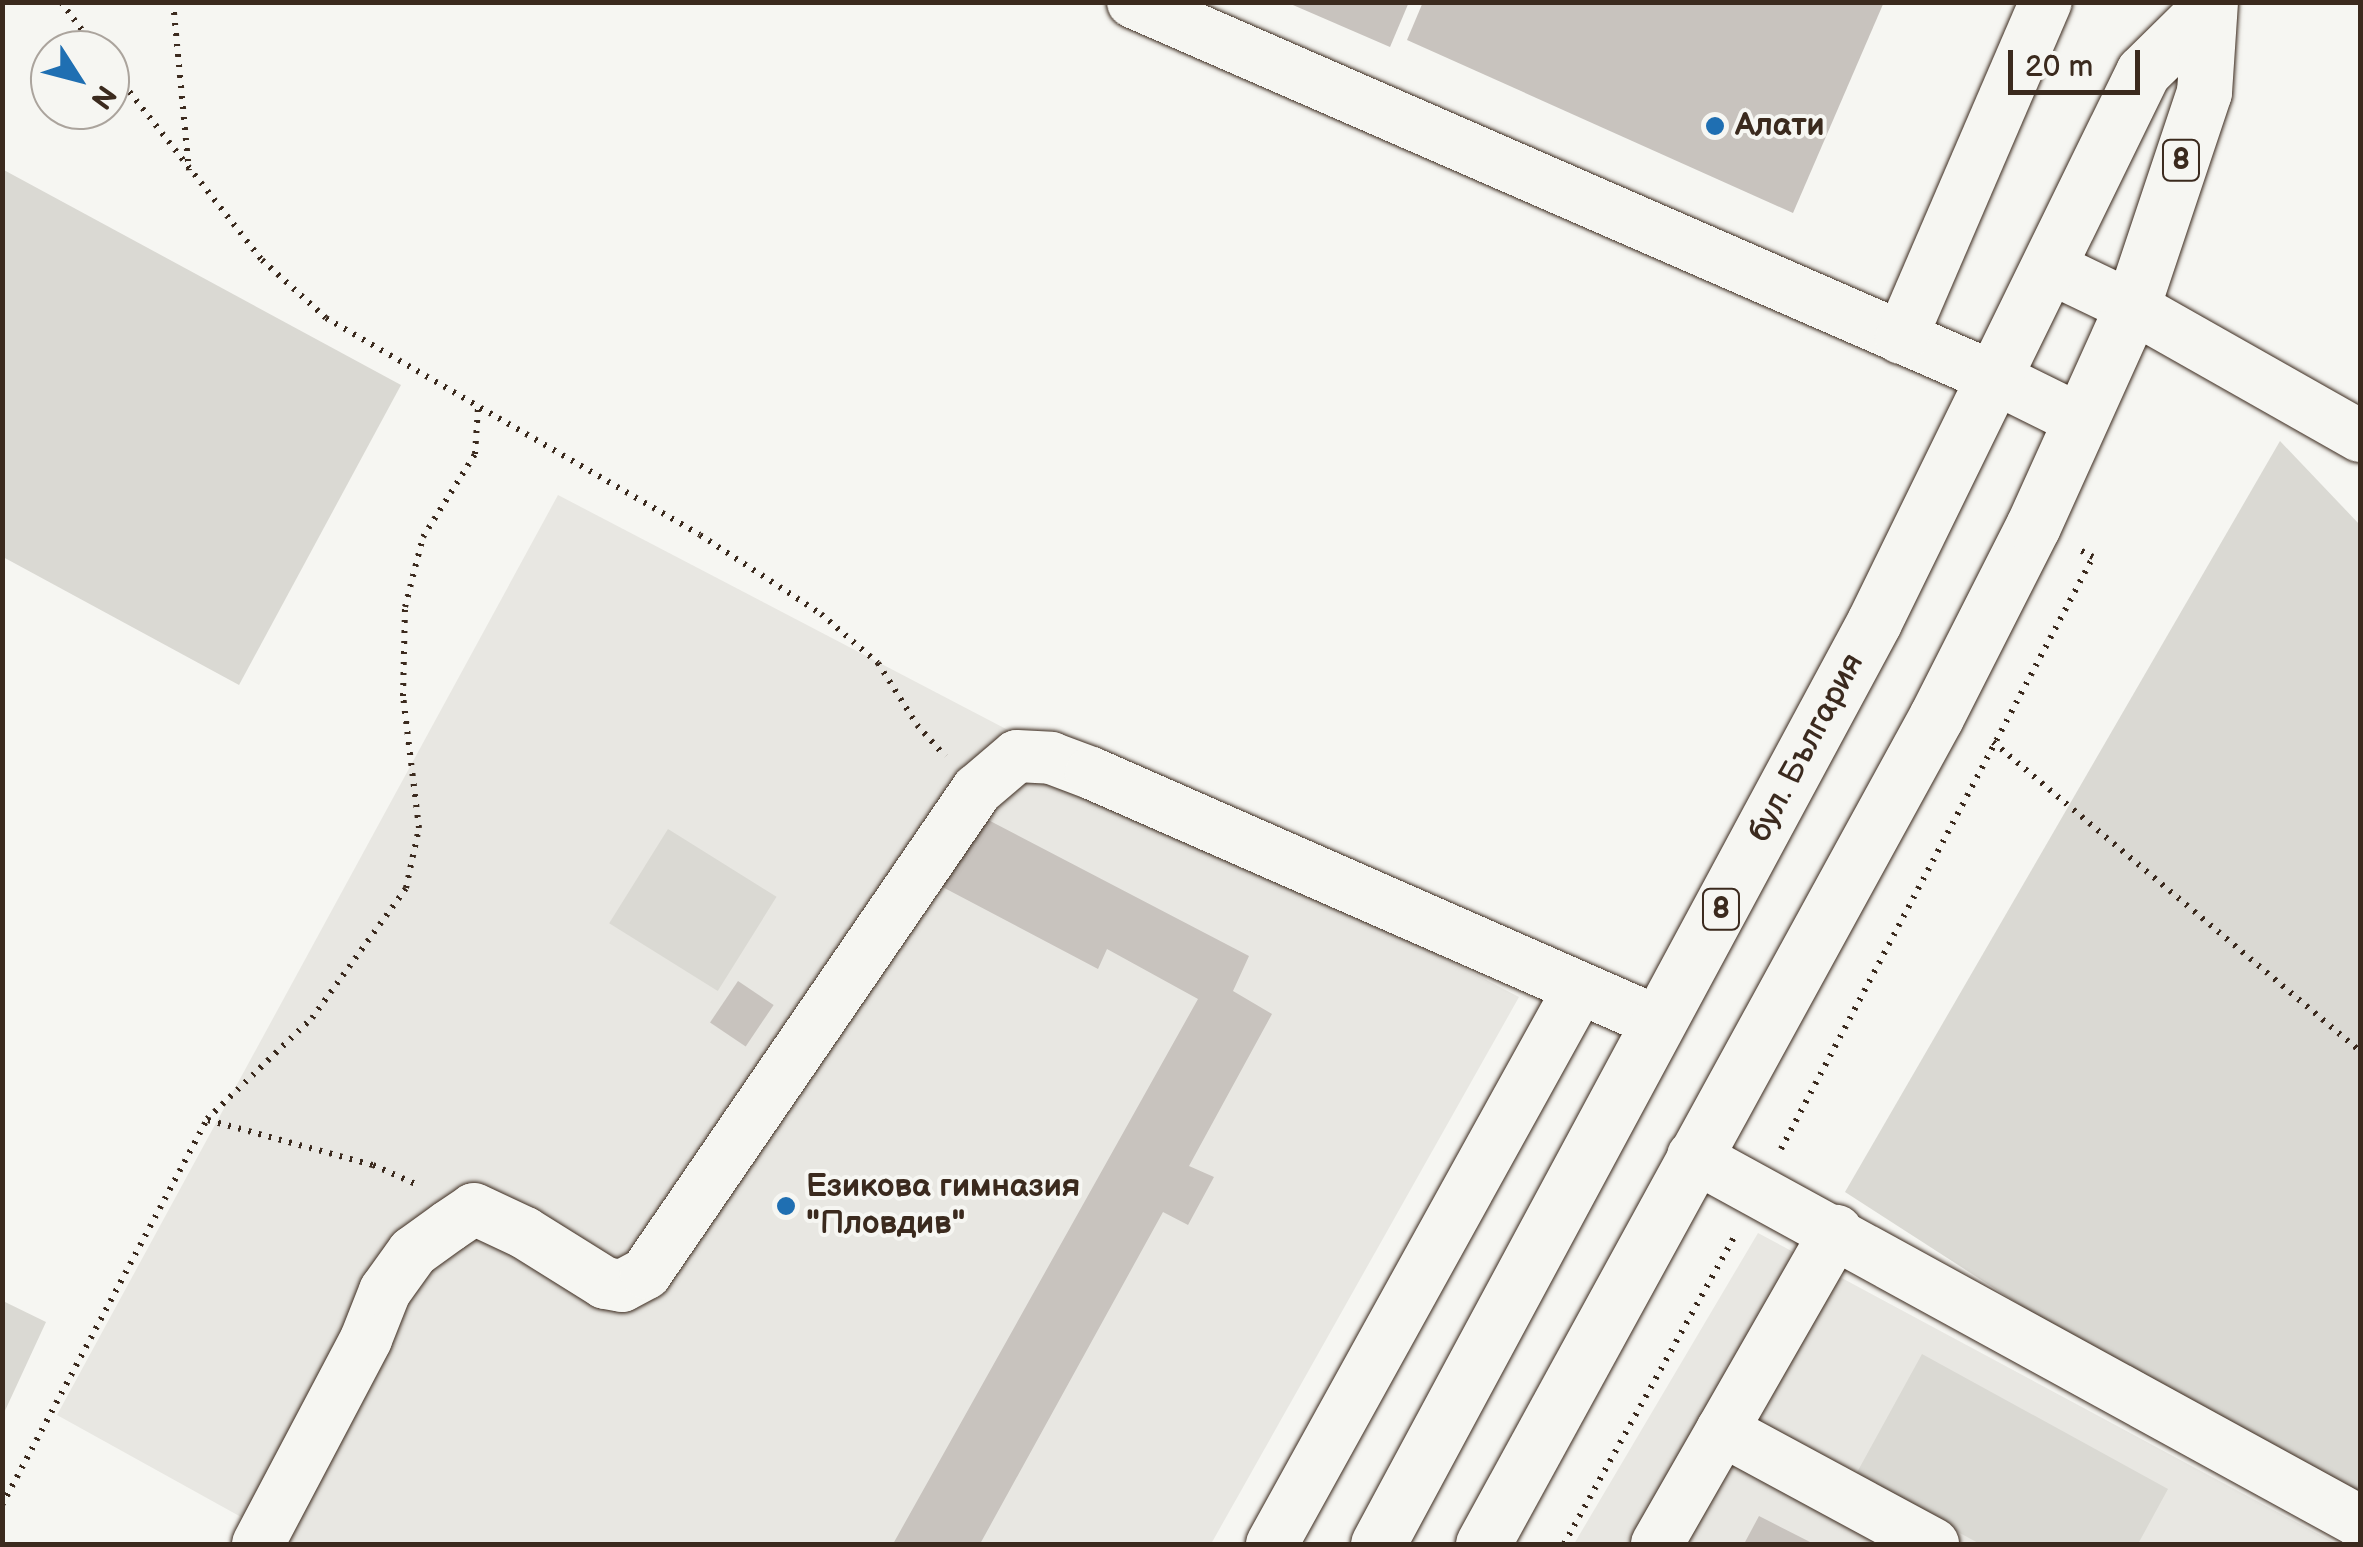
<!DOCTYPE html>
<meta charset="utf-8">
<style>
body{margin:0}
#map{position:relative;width:2363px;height:1547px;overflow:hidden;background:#f6f6f2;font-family:"Balsamiq Sans",sans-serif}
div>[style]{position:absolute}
.built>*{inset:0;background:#e8e7e2}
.green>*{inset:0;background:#dad9d3;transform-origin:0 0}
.building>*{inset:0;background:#c8c3be;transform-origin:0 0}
.path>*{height:6px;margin-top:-3px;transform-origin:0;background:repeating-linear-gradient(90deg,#3b2a1e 0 2.5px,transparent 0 10.5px)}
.roads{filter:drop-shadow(0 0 2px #3b2a1e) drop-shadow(0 0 2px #3b2a1e)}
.minor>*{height:52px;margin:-26px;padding:0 26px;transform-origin:26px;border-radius:26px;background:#f6f6f2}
.major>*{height:55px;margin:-27.5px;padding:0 27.5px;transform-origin:27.5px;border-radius:27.5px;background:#f6f6f2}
.dots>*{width:28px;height:28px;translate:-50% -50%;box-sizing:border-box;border:5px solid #f6f6f2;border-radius:50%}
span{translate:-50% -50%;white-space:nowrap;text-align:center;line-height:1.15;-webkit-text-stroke:8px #f6f6f2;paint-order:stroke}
.shield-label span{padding:2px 8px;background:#f6f6f2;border:2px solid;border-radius:8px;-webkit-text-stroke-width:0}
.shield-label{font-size:30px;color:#3b2a1e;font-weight:700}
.poi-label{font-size:32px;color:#3b2a1e;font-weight:700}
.left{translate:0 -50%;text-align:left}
.street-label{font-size:32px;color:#3b2a1e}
.frame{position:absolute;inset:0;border:5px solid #3b2a1e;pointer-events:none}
.north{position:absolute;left:30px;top:30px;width:100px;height:100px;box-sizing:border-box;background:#f6f6f2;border:2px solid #aba49d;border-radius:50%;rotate:126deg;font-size:28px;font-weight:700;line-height:40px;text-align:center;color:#3b2a1e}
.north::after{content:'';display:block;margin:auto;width:35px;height:45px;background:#1f6fb2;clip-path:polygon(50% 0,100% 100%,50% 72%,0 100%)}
.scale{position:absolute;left:2008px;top:50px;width:132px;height:45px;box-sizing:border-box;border:5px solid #3b2a1e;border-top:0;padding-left:12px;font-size:30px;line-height:35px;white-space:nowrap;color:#3b2a1e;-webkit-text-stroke:8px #f6f6f2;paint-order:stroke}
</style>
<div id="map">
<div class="built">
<div style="clip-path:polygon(558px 495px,1519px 997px,1211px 1544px,290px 1544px,57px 1415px)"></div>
<div style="clip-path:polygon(1758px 1233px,2337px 1544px,1574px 1544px)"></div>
</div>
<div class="green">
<div style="clip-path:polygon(2px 169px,401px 385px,239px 685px,3px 557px)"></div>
<div style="clip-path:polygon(2280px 441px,2360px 525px,2360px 1505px,2155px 1392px,1845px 1192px)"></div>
<div style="left:668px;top:829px;width:128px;height:111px;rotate:32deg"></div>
<div style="clip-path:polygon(3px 1301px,46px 1322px,3px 1415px)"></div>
<div style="clip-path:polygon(1922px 1354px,2168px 1489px,2138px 1544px,1980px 1544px,1855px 1476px)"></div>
</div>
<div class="building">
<div style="clip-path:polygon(1286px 2px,1409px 2px,1390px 47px)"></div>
<div style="clip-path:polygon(1423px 2px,1884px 2px,1793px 213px,1407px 40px)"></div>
<div style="clip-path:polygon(971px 811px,1249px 956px,1233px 991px,1272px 1014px,1189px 1166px,1214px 1177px,1188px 1225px,1163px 1212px,980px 1544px,893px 1544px,1198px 999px,1107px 949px,1098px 969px,933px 882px)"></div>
<div style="left:738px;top:981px;width:43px;height:50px;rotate:34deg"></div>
<div style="clip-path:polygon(1759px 1516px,1814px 1544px,1744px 1544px)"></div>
</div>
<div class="path">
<div style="left:61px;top:2px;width:60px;rotate:53.1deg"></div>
<div style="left:173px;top:2px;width:169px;rotate:84.6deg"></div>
<div style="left:110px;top:67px;width:246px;rotate:51.8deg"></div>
<div style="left:262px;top:260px;width:86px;rotate:42.2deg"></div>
<div style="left:326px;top:318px;width:432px;rotate:30.1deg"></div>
<div style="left:700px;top:535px;width:145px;rotate:33.1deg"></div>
<div style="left:821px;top:614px;width:75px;rotate:40.7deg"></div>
<div style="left:878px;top:663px;width:73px;rotate:57.8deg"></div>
<div style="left:917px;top:725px;width:42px;rotate:47.9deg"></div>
<div style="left:1993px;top:742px;width:480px;rotate:40.1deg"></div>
<div style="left:208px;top:1120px;width:171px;rotate:15.3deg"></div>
<div style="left:373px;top:1165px;width:51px;rotate:24.1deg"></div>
<div style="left:1781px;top:1149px;width:669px;rotate:-62.21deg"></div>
<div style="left:2093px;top:557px;width:19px;rotate:-152deg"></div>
<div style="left:2px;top:1505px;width:437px;rotate:-62deg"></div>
<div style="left:207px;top:1119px;width:146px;rotate:-43.9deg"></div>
<div style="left:312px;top:1018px;width:160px;rotate:-54.1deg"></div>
<div style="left:406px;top:888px;width:61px;rotate:-77.8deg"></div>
<div style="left:419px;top:828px;width:133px;rotate:-96.9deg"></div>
<div style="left:403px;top:696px;width:89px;rotate:-88.7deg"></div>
<div style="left:405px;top:607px;width:72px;rotate:-75.6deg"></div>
<div style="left:423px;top:537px;width:98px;rotate:-57.9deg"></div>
<div style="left:475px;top:454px;width:46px;rotate:-86.3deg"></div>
<div style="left:1564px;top:1544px;width:353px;rotate:-61deg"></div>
</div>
<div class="roads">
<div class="minor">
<div style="left:1133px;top:2px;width:940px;rotate:23.57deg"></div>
<div style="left:1995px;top:378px;width:95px;rotate:26.3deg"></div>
<div style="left:2049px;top:267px;width:92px;rotate:25.7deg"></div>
<div style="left:2132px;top:307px;width:262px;rotate:29.5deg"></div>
<div style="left:1901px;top:338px;width:366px;rotate:-66.7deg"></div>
<div style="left:1693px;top:1156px;width:757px;rotate:28.73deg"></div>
<div style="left:2357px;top:1520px;width:4px;rotate:-34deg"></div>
<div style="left:1722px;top:1430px;width:240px;rotate:28.4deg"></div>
<div style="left:258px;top:1544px;width:232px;rotate:-62.2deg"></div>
<div style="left:366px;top:1339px;width:52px;rotate:-68.4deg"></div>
<div style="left:385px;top:1291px;width:48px;rotate:-54.3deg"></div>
<div style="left:413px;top:1252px;width:44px;rotate:-35.8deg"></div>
<div style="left:449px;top:1226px;width:30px;rotate:-34deg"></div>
<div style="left:474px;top:1209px;width:56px;rotate:25.2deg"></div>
<div style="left:525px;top:1233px;width:94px;rotate:32deg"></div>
<div style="left:605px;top:1283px;width:17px;rotate:10deg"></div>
<div style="left:622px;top:1286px;width:27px;rotate:-28deg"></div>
<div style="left:646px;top:1273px;width:586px;rotate:-55.58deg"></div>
<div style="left:977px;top:790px;width:52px;rotate:-40.4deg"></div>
<div style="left:1017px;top:756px;width:34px;rotate:3deg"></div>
<div style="left:1051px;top:758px;width:43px;rotate:20.6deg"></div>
<div style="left:1091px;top:773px;width:621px;rotate:23.72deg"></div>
<div style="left:1272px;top:1544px;width:634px;rotate:-61.05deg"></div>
<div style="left:1657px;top:1544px;width:361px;rotate:-60.2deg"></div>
</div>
<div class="major">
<div style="left:1378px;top:1544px;width:1047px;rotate:-61.72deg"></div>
<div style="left:1874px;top:622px;width:612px;rotate:-63.94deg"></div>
<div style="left:2143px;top:72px;width:88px;rotate:-44.5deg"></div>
<div style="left:1483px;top:1544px;width:943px;rotate:-61.29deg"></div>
<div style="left:1936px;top:717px;width:214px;rotate:-63.1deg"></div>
<div style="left:2033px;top:526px;width:240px;rotate:-65.7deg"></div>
<div style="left:2132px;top:307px;width:227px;rotate:-71.5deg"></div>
<div style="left:2204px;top:92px;width:90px;rotate:-86.2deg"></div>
</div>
</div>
<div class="dots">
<div style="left:1715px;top:126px;background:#1f6fb2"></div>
<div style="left:786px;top:1206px;background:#1f6fb2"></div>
</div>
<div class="shield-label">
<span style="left:2181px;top:160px">8</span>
<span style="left:1721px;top:909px">8</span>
</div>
<div class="poi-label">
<span class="left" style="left:1735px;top:126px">Алати</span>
<span class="left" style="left:806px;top:1206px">Езикова гимназия<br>"Пловдив"</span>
</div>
<div class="street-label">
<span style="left:1807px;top:748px;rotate:-62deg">бул. България</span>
</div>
<div class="frame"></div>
<div class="north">N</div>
<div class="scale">20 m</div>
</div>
